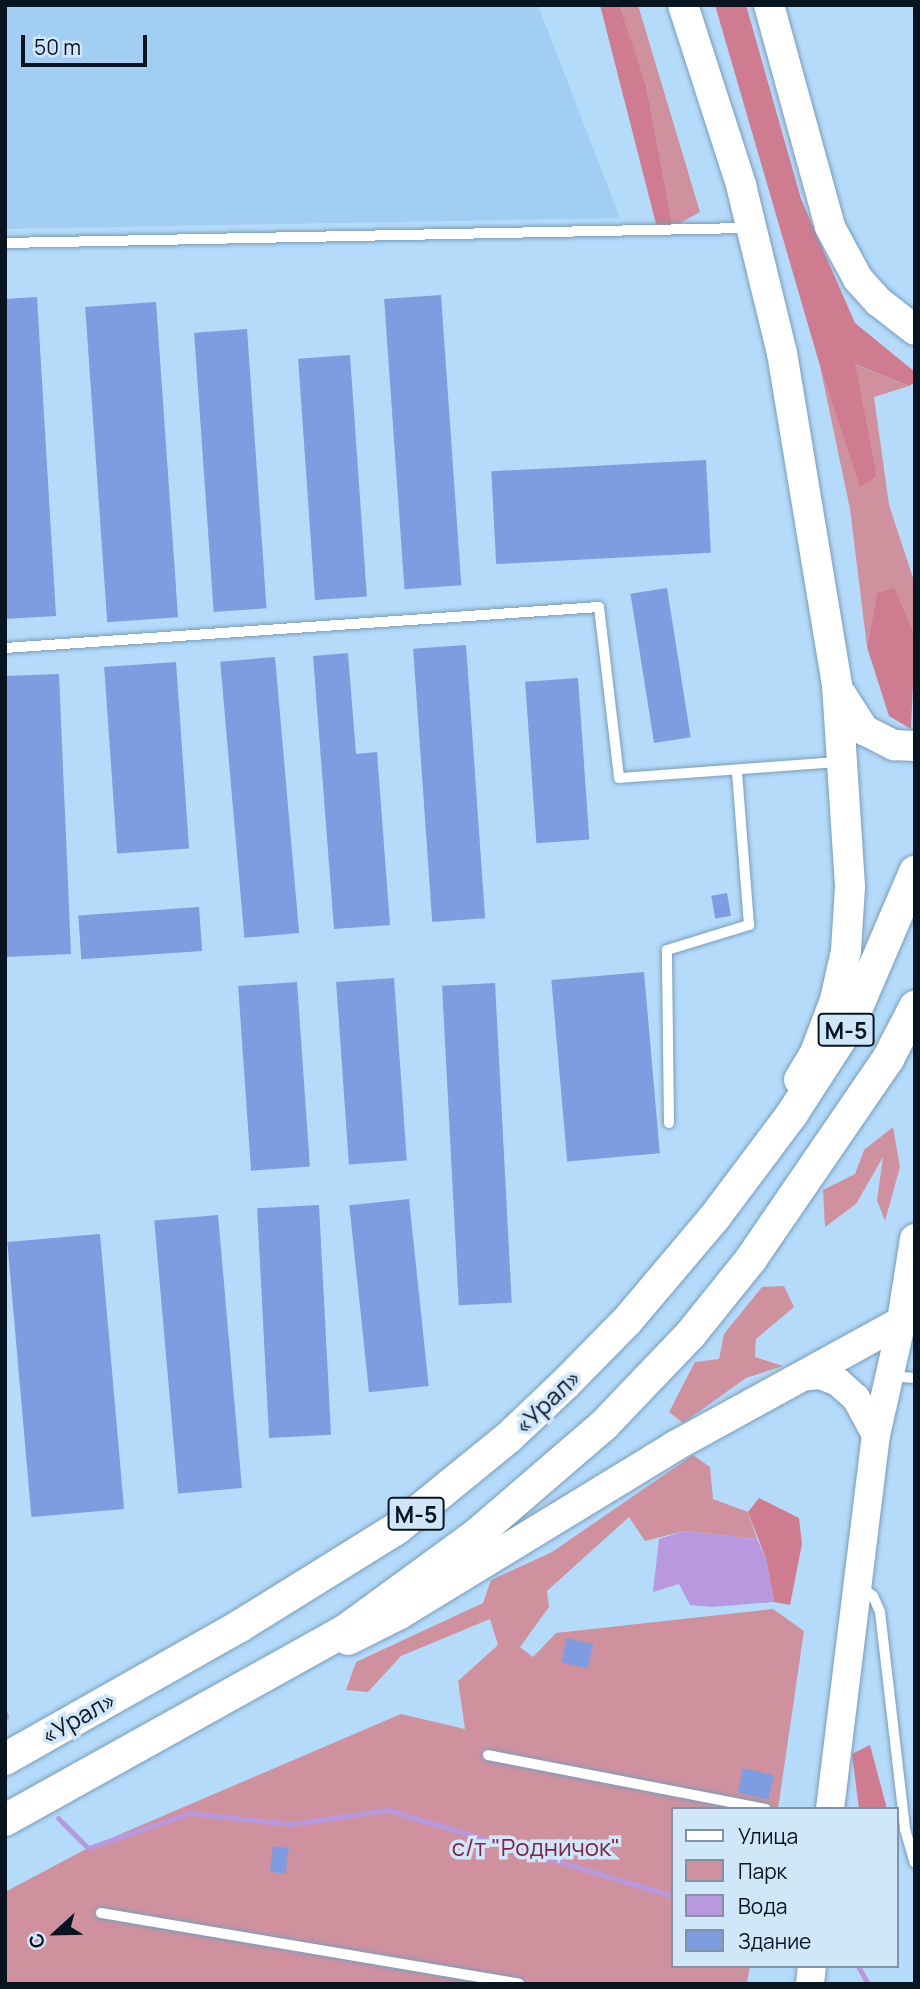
<!DOCTYPE html>
<meta charset="utf-8">
<style>
body{margin:0}
#map{position:relative;width:920px;height:1989px;overflow:hidden;background:#b5dbfb;font-family:Manrope,sans-serif}
div>[style]{position:absolute}
.built>*{inset:0;background:#a3cef3}
.green>*{inset:0;background:#d0919f}
.forest>*{inset:0;background:#cf7c90}
.water>*{inset:0;background:#b898df}
.stream>*{height:5px;margin:-2.5px;padding:0 2.5px;transform-origin:2.5px;border-radius:2.5px;background:#b898df}
.building>*{inset:0;background:#7d9de0;transform-origin:0 0}
.roads{filter:drop-shadow(0 0 2px #799dbb) drop-shadow(0 0 2px #799dbb)}
.service>*{height:10px;margin:-5px;padding:0 5px;transform-origin:5px;border-radius:5px;background:#fff}
.secondary>*{height:28px;margin:-14px;padding:0 14px;transform-origin:14px;border-radius:14px;background:#fff}
.primary>*{height:30px;margin:-15px;padding:0 15px;transform-origin:15px;border-radius:15px;background:#fff}
.trunk>*{height:32px;margin:-16px;padding:0 16px;transform-origin:16px;border-radius:16px;background:#fff}
span{translate:-50% -50%;white-space:nowrap;text-align:center;line-height:1.15;-webkit-text-stroke:7px #d0e6fa;paint-order:stroke}
.shield-label span{padding:2px 5px;background:#d0e6fa;border:2px solid;border-radius:5px;-webkit-text-stroke-width:0}
.shield-label{font-size:23px;color:#081521;font-weight:700}
.street-label{font-size:24px;color:#081521}
.park-label{font-size:24px;color:#852244}
.frame{position:absolute;inset:0;border:7px solid #081521;pointer-events:none}
.legend{position:absolute;left:671px;top:1807px;width:228px;height:161px;box-sizing:border-box;background:#d0e6fa;border:2px solid #8092a3;margin:0;padding:9px 12px;list-style:none;font-size:21px;color:#081521}
.legend li{display:flex;align-items:center;gap:14px;height:35px}
.legend b{width:35px;border:2px solid #8092a3}
.north{position:absolute;left:21px;top:1898px;width:70px;height:70px;-webkit-text-stroke:5px #d0e6fa;paint-order:stroke;rotate:248deg;font-size:19px;font-weight:700;line-height:28px;text-align:center;color:#081521}
.north::after{content:'';display:block;margin:auto;width:24px;height:32px;background:#081521;clip-path:polygon(50% 0,100% 100%,50% 72%,0 100%)}
.scale{position:absolute;left:21px;top:35px;width:126px;height:32px;box-sizing:border-box;border:4px solid #081521;border-top:0;padding-left:9px;font-size:21px;line-height:24px;white-space:nowrap;color:#081521;-webkit-text-stroke:5px #d0e6fa;paint-order:stroke}
</style>
<div id="map">
<div class="built">
<div style="clip-path:polygon(5px 5px,538px 5px,620px 218px,5px 229px)"></div>
</div>
<div class="green">
<div style="clip-path:polygon(618px 5px,638px 5px,700px 212px,673px 227px,646px 85px)"></div>
<div style="clip-path:polygon(854px 364px,909px 386px,874px 397px,889px 505px,915px 584px,915px 636px,893px 589px,877px 594px,867px 647px,850px 509px,820px 366px,861px 486px,877px 476px)"></div>
<div style="clip-path:polygon(893px 1127px,900px 1167px,885px 1221px,877px 1200px,883px 1157px,856px 1204px,825px 1227px,823px 1190px,855px 1174px,864px 1150px)"></div>
<div style="clip-path:polygon(784px 1286px,794px 1307px,756px 1339px,755px 1357px,783px 1366px,746px 1378px,683px 1423px,669px 1412px,695px 1362px,719px 1359px,724px 1334px,762px 1287px)"></div>
<div style="clip-path:polygon(693px 1455px,710px 1467px,713px 1499px,748px 1512px,757px 1539px,684px 1531px,645px 1541px,629px 1517px,547px 1591px,549px 1607px,520px 1647px,533px 1657px,556px 1633px,773px 1609px,804px 1631px,778px 1809px,673px 1809px,673px 1966px,750px 1966px,747px 1984px,5px 1984px,5px 1892px,88px 1848px,401px 1714px,465px 1729px,458px 1681px,498px 1645px,490px 1619px,401px 1656px,368px 1692px,346px 1690px,356px 1662px,483px 1603px,491px 1580px,552px 1552px)"></div>
</div>
<div class="forest">
<div style="clip-path:polygon(600px 5px,619px 5px,646px 85px,673px 227px,656px 224px)"></div>
<div style="clip-path:polygon(715px 5px,746px 5px,801px 199px,855px 323px,915px 372px,915px 382px,909px 386px,855px 364px,877px 476px,860px 487px,820px 366px)"></div>
<div style="clip-path:polygon(894px 588px,915px 636px,911px 729px,889px 716px,867px 647px,877px 593px)"></div>
<div style="clip-path:polygon(759px 1498px,799px 1518px,802px 1544px,790px 1605px,774px 1602px,766px 1559px,748px 1512px)"></div>
<div style="clip-path:polygon(870px 1745px,887px 1809px,859px 1809px,852px 1754px)"></div>
</div>
<div class="water">
<div style="clip-path:polygon(684px 1531px,757px 1539px,766px 1559px,774px 1602px,712px 1607px,690px 1605px,679px 1584px,653px 1592px,659px 1539px)"></div>
</div>
<div class="stream">
<div style="left:5px;top:1713px;width:4px;rotate:76deg"></div>
<div style="left:58px;top:1818px;width:42px;rotate:45deg"></div>
<div style="left:88px;top:1848px;width:107px;rotate:-19.1deg"></div>
<div style="left:189px;top:1813px;width:103px;rotate:6.2deg"></div>
<div style="left:291px;top:1824px;width:98px;rotate:-8.2deg"></div>
<div style="left:388px;top:1810px;width:298px;rotate:16.8deg"></div>
<div style="left:858px;top:1966px;width:21px;rotate:61deg"></div>
</div>
<div class="building">
<div style="left:441px;top:295px;width:291px;height:57px;rotate:86deg"></div>
<div style="clip-path:polygon(37px 297px,56px 616px,5px 619px,5px 299px)"></div>
<div style="left:156px;top:302px;width:316px;height:71px;rotate:86deg"></div>
<div style="left:247px;top:329px;width:280px;height:53px;rotate:86deg"></div>
<div style="left:350px;top:355px;width:242px;height:52px;rotate:86deg"></div>
<div style="left:706px;top:460px;width:93px;height:215px;rotate:87deg"></div>
<div style="left:667px;top:588px;width:151px;height:37px;rotate:81deg"></div>
<div style="left:466px;top:645px;width:274px;height:53px;rotate:86deg"></div>
<div style="clip-path:polygon(348px 653px,356px 754px,377px 752px,390px 925px,334px 929px,313px 656px)"></div>
<div style="left:275px;top:657px;width:277px;height:55px;rotate:85deg"></div>
<div style="left:176px;top:662px;width:187px;height:72px;rotate:86deg"></div>
<div style="clip-path:polygon(59px 674px,71px 954px,5px 957px,5px 676px)"></div>
<div style="left:578px;top:678px;width:162px;height:53px;rotate:86deg"></div>
<div style="left:727px;top:893px;width:23px;height:16px;rotate:80deg"></div>
<div style="left:199px;top:907px;width:44px;height:121px;rotate:86deg"></div>
<div style="left:644px;top:972px;width:182px;height:93px;rotate:85deg"></div>
<div style="left:394px;top:978px;width:183px;height:58px;rotate:86deg"></div>
<div style="left:297px;top:982px;width:185px;height:59px;rotate:86deg"></div>
<div style="left:495px;top:983px;width:320px;height:53px;rotate:87deg"></div>
<div style="left:409px;top:1199px;width:188px;height:60px;rotate:84deg"></div>
<div style="left:319px;top:1205px;width:230px;height:62px;rotate:87deg"></div>
<div style="left:218px;top:1215px;width:274px;height:64px;rotate:85deg"></div>
<div style="left:100px;top:1234px;width:276px;height:93px;rotate:85deg"></div>
<div style="left:567px;top:1638px;width:27px;height:25px;rotate:13deg"></div>
<div style="left:743px;top:1768px;width:32px;height:25px;rotate:13deg"></div>
<div style="left:273px;top:1846px;width:16px;height:26px;rotate:7deg"></div>
</div>
<div class="roads">
<div class="service">
<div style="left:5px;top:243px;width:743px;rotate:-1.16deg"></div>
<div style="left:5px;top:648px;width:595px;rotate:-3.95deg"></div>
<div style="left:599px;top:607px;width:172px;rotate:83.3deg"></div>
<div style="left:619px;top:778px;width:221px;rotate:-4.2deg"></div>
<div style="left:669px;top:1123px;width:173px;rotate:-90.7deg"></div>
<div style="left:667px;top:950px;width:86px;rotate:-17deg"></div>
<div style="left:749px;top:925px;width:154px;rotate:-94.5deg"></div>
<div style="left:891px;top:1376px;width:24px;rotate:5deg"></div>
<div style="left:861px;top:1587px;width:15px;rotate:37deg"></div>
<div style="left:873px;top:1596px;width:17px;rotate:66deg"></div>
<div style="left:880px;top:1612px;width:218px;rotate:83.4deg"></div>
<div style="left:905px;top:1829px;width:35px;rotate:74deg"></div>
<div style="left:488px;top:1755px;width:283px;rotate:11deg"></div>
<div style="left:101px;top:1913px;width:424px;rotate:9.6deg"></div>
</div>
<div class="secondary">
<div style="left:799px;top:1377px;width:21px;rotate:-5deg"></div>
<div style="left:820px;top:1375px;width:19px;rotate:21deg"></div>
<div style="left:838px;top:1382px;width:24px;rotate:42deg"></div>
<div style="left:856px;top:1398px;width:42px;rotate:61.6deg"></div>
<div style="left:830px;top:1809px;width:377px;rotate:-83deg"></div>
<div style="left:876px;top:1435px;width:117px;rotate:-77.2deg"></div>
<div style="left:810px;top:1984px;width:18px;rotate:-84deg"></div>
</div>
<div class="primary">
<div style="left:683px;top:5px;width:189px;rotate:72.1deg"></div>
<div style="left:741px;top:185px;width:173px;rotate:76.3deg"></div>
<div style="left:782px;top:353px;width:337px;rotate:80.6deg"></div>
<div style="left:837px;top:685px;width:202px;rotate:86.3deg"></div>
<div style="left:850px;top:887px;width:64px;rotate:93.6deg"></div>
<div style="left:846px;top:951px;width:50px;rotate:102.7deg"></div>
<div style="left:835px;top:1000px;width:57px;rotate:110.7deg"></div>
<div style="left:815px;top:1053px;width:31px;rotate:121deg"></div>
<div style="left:769px;top:5px;width:230px;rotate:74.6deg"></div>
<div style="left:830px;top:227px;width:59px;rotate:61.7deg"></div>
<div style="left:858px;top:279px;width:31px;rotate:48deg"></div>
<div style="left:879px;top:302px;width:46px;rotate:37.9deg"></div>
<div style="left:841px;top:694px;width:43px;rotate:57.4deg"></div>
<div style="left:864px;top:730px;width:34px;rotate:27deg"></div>
<div style="left:894px;top:745px;width:21px;rotate:3deg"></div>
<div style="left:902px;top:1321px;width:83px;rotate:-81deg"></div>
<div style="left:348px;top:1640px;width:58px;rotate:-26.6deg"></div>
<div style="left:400px;top:1614px;width:322px;rotate:-31.4deg"></div>
<div style="left:675px;top:1446px;width:274px;rotate:-28.8deg"></div>
</div>
<div class="trunk">
<div style="left:5px;top:1759px;width:270px;rotate:-29.5deg"></div>
<div style="left:240px;top:1626px;width:184px;rotate:-31.9deg"></div>
<div style="left:396px;top:1529px;width:144px;rotate:-39.1deg"></div>
<div style="left:508px;top:1438px;width:79px;rotate:-43.5deg"></div>
<div style="left:565px;top:1384px;width:88px;rotate:-45.5deg"></div>
<div style="left:627px;top:1321px;width:135px;rotate:-49.8deg"></div>
<div style="left:714px;top:1218px;width:130px;rotate:-53.1deg"></div>
<div style="left:792px;top:1114px;width:105px;rotate:-57.1deg"></div>
<div style="left:849px;top:1026px;width:168px;rotate:-66.8deg"></div>
<div style="left:5px;top:1820px;width:390px;rotate:-29.1deg"></div>
<div style="left:346px;top:1630px;width:160px;rotate:-36.1deg"></div>
<div style="left:475px;top:1536px;width:170px;rotate:-40.7deg"></div>
<div style="left:604px;top:1425px;width:124px;rotate:-46.3deg"></div>
<div style="left:690px;top:1335px;width:97px;rotate:-51.2deg"></div>
<div style="left:751px;top:1259px;width:242px;rotate:-55.6deg"></div>
<div style="left:888px;top:1059px;width:59px;rotate:-62.6deg"></div>
</div>
</div>
<div class="shield-label">
<span style="left:846px;top:1030px">М-5</span>
<span style="left:416px;top:1514px">М-5</span>
</div>
<div class="street-label">
<span style="left:547px;top:1401px;rotate:-44deg">«Урал»</span>
<span style="left:78px;top:1717px;rotate:-30deg">«Урал»</span>
</div>
<div class="park-label">
<span style="left:536px;top:1847px">с/т "Родничок"</span>
</div>
<div class="frame"></div>
<ul class="legend">
<li><b style="height:9px;background:#fff"></b>Улица</li>
<li><b style="height:19px;background:#d0919f"></b>Парк</li>
<li><b style="height:19px;background:#b898df"></b>Вода</li>
<li><b style="height:19px;background:#7d9de0"></b>Здание</li>
</ul>
<div class="north">С</div>
<div class="scale">50 m</div>
</div>
